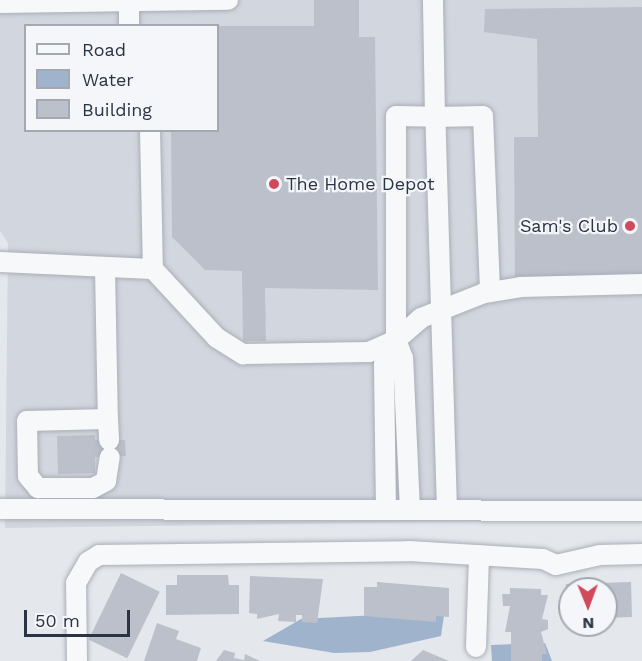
<!DOCTYPE html>
<style>
body{margin:0}
#map{position:relative;width:642px;height:661px;overflow:hidden;background:#e4e7ec;font-family:"Work Sans",sans-serif}
div>[style]{position:absolute}
.built>*{inset:0;background:#d2d6de}
.water>*{inset:0;background:#9fb4cc}
.building>*{inset:0;background:#bbc0ca;transform-origin:0 0}
.roads{filter:drop-shadow(0 0 2px #a9aeb7) drop-shadow(0 0 2px #a9aeb7)}
.minor>*{height:20px;margin:-10px;padding:0 10px;transform-origin:10px;border-radius:10px;background:#f7f8fa}
.dots>*{width:16px;height:16px;translate:-50% -50%;box-sizing:border-box;border:3px solid #f4f6f9;border-radius:50%}
span{translate:-50% -50%;white-space:nowrap;text-align:center;line-height:1.15;-webkit-text-stroke:4.5px #f4f6f9;paint-order:stroke}
.poi-label{font-size:18px;color:#2b3445}
.left{translate:0 -50%;text-align:left}
.right{translate:-100% -50%;text-align:right}
.legend{position:absolute;left:24px;top:24px;width:195px;height:108px;box-sizing:border-box;background:#f4f6f9;border:2px solid #a4a8b1;margin:0;padding:8px 10px;list-style:none;font-size:18px;color:#2b3445}
.legend li{display:flex;align-items:center;gap:12px;height:30px}
.legend b{width:30px;border:2px solid #a4a8b1}
.north{position:absolute;left:558px;top:577px;width:60px;height:60px;box-sizing:border-box;background:#f4f6f9;border:2px solid #a4a8b1;border-radius:50%;rotate:179deg;font-size:16px;font-weight:700;line-height:24px;text-align:center;color:#2b3445}
.north::after{content:'';display:block;margin:auto;width:21px;height:27px;background:#d1495b;clip-path:polygon(50% 0,100% 100%,50% 72%,0 100%)}
.scale{position:absolute;left:24px;top:610px;width:106px;height:27px;box-sizing:border-box;border:3px solid #2b3445;border-top:0;padding-left:8px;font-size:18px;line-height:21px;white-space:nowrap;color:#2b3445;-webkit-text-stroke:4px #f4f6f9;paint-order:stroke}
</style>
<div id="map">
<div class="built">
<div style="clip-path:polygon(evenodd,0 0,642px 0,642px 519px,5px 528px,8px 243px,0 231px,0 0,26px 26px,218px 26px,218px 130px,26px 130px,26px 26px)"></div>
</div>
<div class="water">
<div style="clip-path:polygon(415px 613px,444px 615px,441px 636px,370px 652px,334px 653px,263px 641px,301px 619px)"></div>
<div style="clip-path:polygon(545px 643px,552px 661px,492px 661px,491px 645px)"></div>
</div>
<div class="building">
<div style="clip-path:polygon(314px 0,359px 0,359px 37px,375px 37px,378px 290px,265px 288px,266px 341px,243px 341px,242px 271px,205px 270px,172px 237px,171px 130px,218px 130px,218px 26px,314px 26px)"></div>
<div style="clip-path:polygon(642px 7px,642px 275px,515px 277px,514px 137px,538px 137px,537px 39px,484px 32px,485px 9px)"></div>
<div style="clip-path:polygon(95px 435px,95px 440px,125px 440px,126px 456px,95px 457px,95px 473px,58px 474px,57px 436px)"></div>
<div style="left:121px;top:573px;width:43px;height:74px;rotate:26deg"></div>
<div style="clip-path:polygon(177px 575px,228px 575px,229px 585px,239px 585px,239px 614px,166px 615px,166px 585px,177px 585px)"></div>
<div style="clip-path:polygon(250px 576px,323px 579px,317px 623px,302px 622px,302px 615px,296px 615px,296px 622px,278px 621px,279px 614px,257px 619px,257px 614px,249px 613px)"></div>
<div style="clip-path:polygon(377px 582px,449px 588px,449px 617px,436px 616px,436px 622px,364px 616px,364px 587px,377px 587px)"></div>
<div style="clip-path:polygon(631px 582px,632px 617px,606px 618px,606px 589px,570px 589px,570px 619px,563px 611px,566px 584px)"></div>
<div style="clip-path:polygon(510px 588px,541px 589px,541px 595px,548px 595px,542px 619px,548px 620px,548px 629px,541px 632px,547px 654px,542px 654px,542px 661px,511px 661px,511px 632px,505px 632px,510px 606px,503px 606px,502px 594px,510px 594px)"></div>
<div style="clip-path:polygon(157px 623px,179px 631px,176px 639px,201px 648px,197px 661px,144px 661px)"></div>
<div style="clip-path:polygon(224px 650px,235px 653px,234px 658px,244px 660px,245px 654px,260px 661px,216px 661px)"></div>
<div style="clip-path:polygon(423px 650px,449px 661px,411px 661px)"></div>
</div>
<div class="roads">
<div class="minor">
<div style="left:129px;top:1px;width:25px;rotate:90deg"></div>
<div style="left:0;top:3px;width:228px;rotate:-0.8deg"></div>
<div style="left:150px;top:130px;width:139px;rotate:88.8deg"></div>
<div style="left:0;top:262px;width:153px;rotate:2.6deg"></div>
<div style="left:153px;top:269px;width:94px;rotate:47.2deg"></div>
<div style="left:217px;top:338px;width:31px;rotate:32deg"></div>
<div style="left:243px;top:354px;width:126px;rotate:-0.9deg"></div>
<div style="left:369px;top:352px;width:30px;rotate:-24deg"></div>
<div style="left:396px;top:340px;width:33px;rotate:-41deg"></div>
<div style="left:421px;top:318px;width:68px;rotate:-21.6deg"></div>
<div style="left:484px;top:293px;width:36px;rotate:-9deg"></div>
<div style="left:520px;top:287px;width:122px;rotate:-1.4deg"></div>
<div style="left:105px;top:269px;width:150px;rotate:88.9deg"></div>
<div style="left:108px;top:419px;width:81px;rotate:178.6deg"></div>
<div style="left:27px;top:421px;width:55px;rotate:89deg"></div>
<div style="left:28px;top:476px;width:16px;rotate:50deg"></div>
<div style="left:38px;top:488px;width:55px"></div>
<div style="left:93px;top:488px;width:15px;rotate:-28deg"></div>
<div style="left:106px;top:481px;width:24px;rotate:-81deg"></div>
<div style="left:108px;top:419px;width:21px;rotate:87deg"></div>
<div style="left:0;top:509px;width:642px;rotate:0.18deg"></div>
<div style="left:386px;top:510px;width:146px;rotate:-90.8deg"></div>
<div style="left:384px;top:364px;width:27px;rotate:-63deg"></div>
<div style="left:410px;top:510px;width:152px;rotate:-92.6deg"></div>
<div style="left:403px;top:358px;width:19px;rotate:-111deg"></div>
<div style="left:396px;top:340px;width:224px;rotate:-90deg"></div>
<div style="left:396px;top:116px;width:39px;rotate:1deg"></div>
<div style="left:435px;top:117px;width:117px;rotate:-91deg"></div>
<div style="left:447px;top:510px;width:393px;rotate:-91.7deg"></div>
<div style="left:435px;top:117px;width:48px;rotate:-1.2deg"></div>
<div style="left:483px;top:116px;width:176px;rotate:87.7deg"></div>
<div style="left:476px;top:647px;width:92px;rotate:-88.1deg"></div>
<div style="left:77px;top:661px;width:78px;rotate:-90.7deg"></div>
<div style="left:76px;top:583px;width:24px;rotate:-60deg"></div>
<div style="left:88px;top:562px;width:13px;rotate:-32deg"></div>
<div style="left:99px;top:555px;width:310px;rotate:-0.7deg"></div>
<div style="left:409px;top:551px;width:134px;rotate:3.4deg"></div>
<div style="left:543px;top:559px;width:14px;rotate:25deg"></div>
<div style="left:556px;top:565px;width:45px;rotate:-12.8deg"></div>
<div style="left:600px;top:555px;width:42px;rotate:-1.4deg"></div>
</div>
</div>
<div class="dots">
<div style="left:274px;top:184px;background:#d1495b"></div>
<div style="left:630px;top:226px;background:#d1495b"></div>
</div>
<div class="poi-label">
<span class="left" style="left:286px;top:184px">The Home Depot</span>
<span class="right" style="left:618px;top:226px">Sam's Club</span>
</div>
<ul class="legend">
<li><b style="height:8px;background:#f7f8fa"></b>Road</li>
<li><b style="height:16px;background:#9fb4cc"></b>Water</li>
<li><b style="height:16px;background:#bbc0ca"></b>Building</li>
</ul>
<div class="north">N</div>
<div class="scale">50 m</div>
</div>
